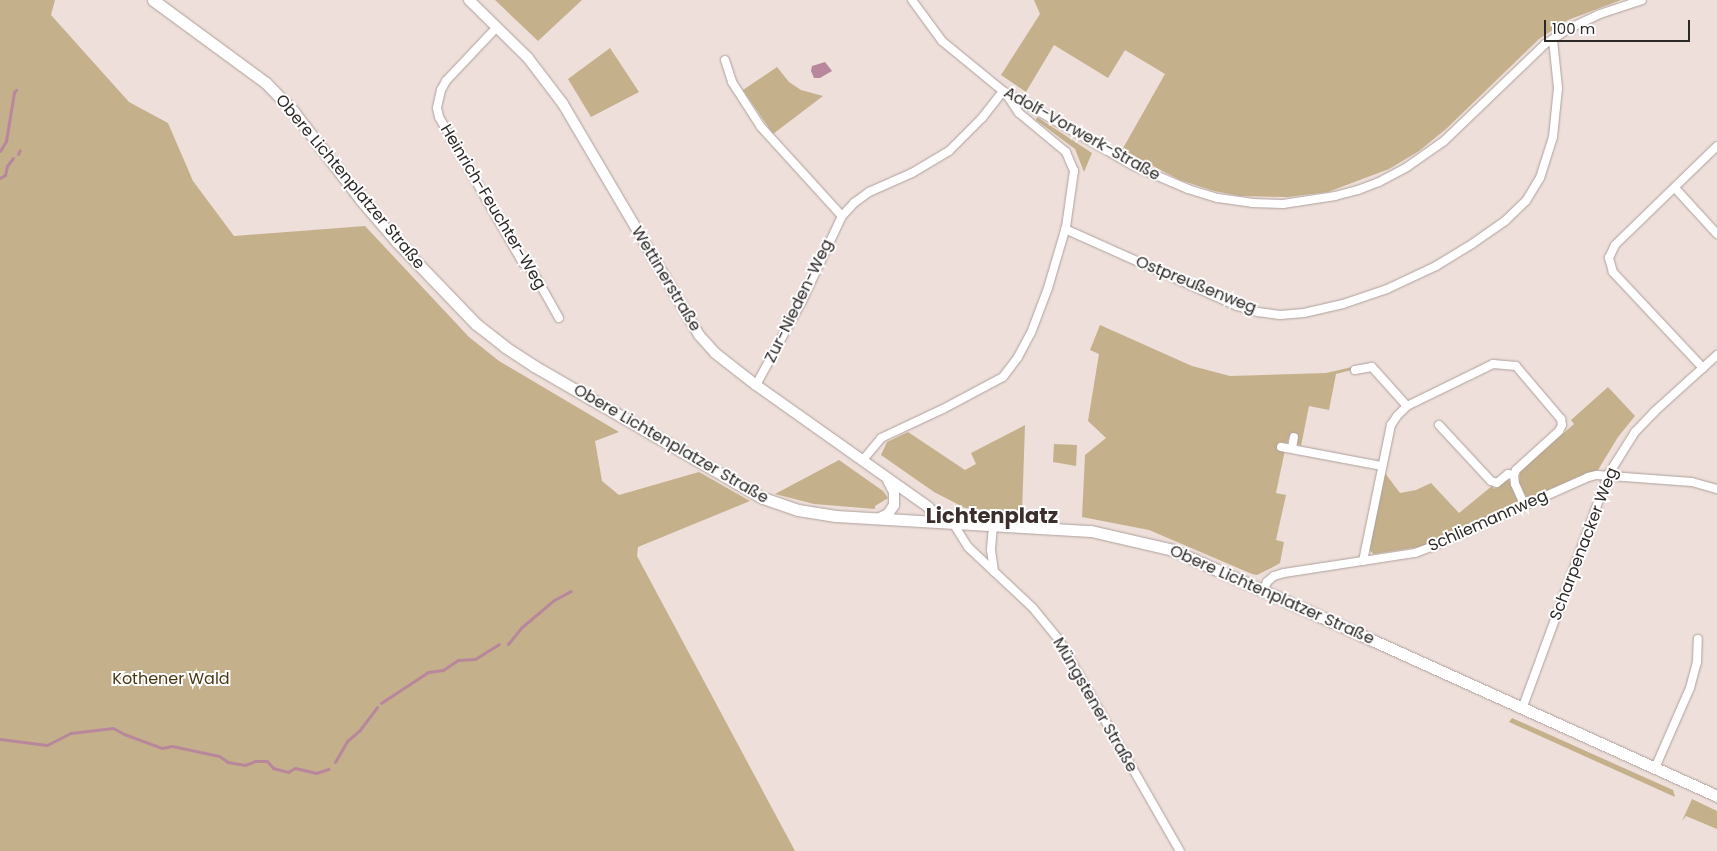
<!DOCTYPE html>
<meta charset="utf-8">
<style>
body{margin:0}
#map{position:relative;width:1717px;height:851px;overflow:hidden;background:#eedfda;font-family:Poppins,sans-serif}
div>[style]{position:absolute}
.green>*{inset:0;background:#c5b08c}
.water>*{inset:0;background:#b8879c}
.stream>*{height:3px;margin:-1.5px;padding:0 1.5px;transform-origin:1.5px;border-radius:1.5px;background:#b8879c}
.roads{filter:drop-shadow(0 0 1px #aea09c) drop-shadow(0 0 1px #aea09c)}
.minor>*{height:8px;margin:-4px;padding:0 4px;transform-origin:4px;border-radius:4px;background:#fff}
.tertiary>*{height:10px;margin:-5px;padding:0 5px;transform-origin:5px;border-radius:5px;background:#fff}
.secondary>*{height:11px;margin:-5.5px;padding:0 5.5px;transform-origin:5.5px;border-radius:5.5px;background:#fff}
span{translate:-50% -50%;white-space:nowrap;text-align:center;line-height:1.15;-webkit-text-stroke:4px #fff;paint-order:stroke}
.street-label{font-size:16px;color:#2d2826}
.park-label{font-size:16px;color:#4a3714}
.district-label{font-size:21px;color:#3a2f2c;font-weight:700}
.scale{position:absolute;left:1544px;top:20px;width:146px;height:22px;box-sizing:border-box;border:2px solid #2d2826;border-top:0;padding-left:6px;font-size:15px;line-height:18px;white-space:nowrap;color:#2d2826;-webkit-text-stroke:4px #fff;paint-order:stroke}
</style>
<div id="map">
<div class="green">
<div style="clip-path:polygon(0 0,55px 0,51px 15px,129px 102px,168px 123px,193px 181px,234px 236px,365px 226px,469px 337px,499px 361px,619px 432px,595px 441px,602px 481px,619px 495px,699px 472px,750px 501px,638px 547px,637px 556px,795px 851px,0 851px)"></div>
<div style="clip-path:polygon(495px 0,582px 0,538px 41px)"></div>
<div style="clip-path:polygon(1034px 0,1621px 0,1568px 20px,1539px 39px,1446px 129px,1419px 151px,1389px 169px,1328px 192px,1288px 197px,1240px 196px,1214px 191px,1180px 180px,1122px 150px,1165px 74px,1125px 50px,1108px 78px,1054px 45px,1026px 92px,1001px 75px,1040px 14px)"></div>
<div style="clip-path:polygon(610px 48px,639px 92px,591px 117px,568px 79px)"></div>
<div style="clip-path:polygon(777px 67px,789px 82px,801px 90px,823px 96px,773px 134px,743px 90px)"></div>
<div style="clip-path:polygon(1037px 117px,1092px 153px,1084px 172px,1075px 149px,1036px 120px)"></div>
<div style="clip-path:polygon(1100px 325px,1192px 366px,1230px 376px,1326px 373px,1352px 367px,1352px 370px,1336px 374px,1329px 410px,1309px 406px,1301px 446px,1297px 444px,1298px 434px,1291px 433px,1287px 443px,1279px 442px,1278px 449px,1285px 450px,1276px 493px,1286px 495px,1276px 540px,1284px 542px,1280px 563px,1275px 566px,1257px 575px,1252px 574px,1149px 530px,1082px 517px,1085px 455px,1106px 438px,1088px 421px,1099px 354px,1090px 350px)"></div>
<div style="clip-path:polygon(1608px 387px,1635px 416px,1618px 437px,1598px 470px,1585px 474px,1527px 499px,1519px 482px,1520px 471px,1574px 424px,1571px 420px)"></div>
<div style="clip-path:polygon(1025px 425px,1022px 514px,965px 508px,934px 492px,881px 455px,887px 442px,908px 432px,965px 470px,976px 464px,971px 453px)"></div>
<div style="clip-path:polygon(1054px 444px,1077px 445px,1076px 466px,1053px 462px)"></div>
<div style="clip-path:polygon(839px 460px,883px 491px,888px 498px,875px 506px,875px 509px,814px 504px,775px 494px)"></div>
<div style="clip-path:polygon(1385px 473px,1400px 493px,1416px 490px,1431px 483px,1459px 513px,1492px 486px,1494px 489px,1508px 478px,1519px 503px,1438px 539px,1433px 543px,1419px 547px,1374px 554px,1369px 550px)"></div>
<div style="clip-path:polygon(1512px 718px,1673px 790px,1675px 797px,1509px 722px)"></div>
<div style="clip-path:polygon(1692px 799px,1717px 811px,1717px 829px,1686px 816px,1682px 821px)"></div>
</div>
<div class="water">
<div style="clip-path:polygon(825px 62px,832px 71px,820px 78px,814px 78px,811px 71px,812px 66px)"></div>
</div>
<div class="stream">
<div style="left:0;top:151px;width:12px;rotate:-59deg"></div>
<div style="left:6px;top:141px;width:50px;rotate:-80.7deg"></div>
<div style="left:14px;top:92px;width:3px;rotate:-45deg"></div>
<div style="left:18px;top:154px;width:4px;rotate:-63deg"></div>
<div style="left:0;top:178px;width:6px;rotate:-31deg"></div>
<div style="left:5px;top:175px;width:9px;rotate:-77deg"></div>
<div style="left:7px;top:166px;width:10px;rotate:-53deg"></div>
<div style="left:508px;top:644px;width:22px;rotate:-51deg"></div>
<div style="left:522px;top:627px;width:42px;rotate:-40.2deg"></div>
<div style="left:554px;top:600px;width:19px;rotate:-28deg"></div>
<div style="left:381px;top:703px;width:56px;rotate:-33.4deg"></div>
<div style="left:428px;top:672px;width:15px;rotate:-8deg"></div>
<div style="left:443px;top:670px;width:18px;rotate:-34deg"></div>
<div style="left:458px;top:660px;width:17px;rotate:-3deg"></div>
<div style="left:475px;top:659px;width:28px;rotate:-32deg"></div>
<div style="left:0;top:739px;width:47px;rotate:7.3deg"></div>
<div style="left:47px;top:745px;width:27px;rotate:-27deg"></div>
<div style="left:71px;top:733px;width:42px;rotate:-6.8deg"></div>
<div style="left:113px;top:728px;width:13px;rotate:29deg"></div>
<div style="left:124px;top:734px;width:40px;rotate:20.2deg"></div>
<div style="left:162px;top:748px;width:10px;rotate:-11deg"></div>
<div style="left:172px;top:746px;width:48px;rotate:12deg"></div>
<div style="left:219px;top:756px;width:11px;rotate:34deg"></div>
<div style="left:228px;top:762px;width:17px;rotate:10deg"></div>
<div style="left:245px;top:765px;width:11px;rotate:-22deg"></div>
<div style="left:255px;top:761px;width:12px"></div>
<div style="left:267px;top:761px;width:9px;rotate:49deg"></div>
<div style="left:273px;top:768px;width:16px;rotate:15deg"></div>
<div style="left:288px;top:772px;width:8px;rotate:-30deg"></div>
<div style="left:295px;top:768px;width:22px;rotate:13deg"></div>
<div style="left:316px;top:773px;width:13px;rotate:-18deg"></div>
<div style="left:335px;top:762px;width:24px;rotate:-60deg"></div>
<div style="left:347px;top:741px;width:16px;rotate:-40deg"></div>
<div style="left:359px;top:731px;width:30px;rotate:-53deg"></div>
</div>
<div class="roads">
<div class="minor">
<div style="left:912px;top:0;width:51px;rotate:53.8deg"></div>
<div style="left:942px;top:41px;width:79px;rotate:39.3deg"></div>
<div style="left:1003px;top:91px;width:149px;rotate:29.8deg"></div>
<div style="left:1132px;top:165px;width:61px;rotate:23.2deg"></div>
<div style="left:1188px;top:189px;width:31px;rotate:17deg"></div>
<div style="left:1218px;top:198px;width:34px;rotate:8deg"></div>
<div style="left:1252px;top:203px;width:31px;rotate:2deg"></div>
<div style="left:1283px;top:204px;width:53px;rotate:-8.7deg"></div>
<div style="left:1335px;top:196px;width:24px;rotate:-15deg"></div>
<div style="left:1358px;top:190px;width:22px;rotate:-21deg"></div>
<div style="left:1379px;top:182px;width:32px;rotate:-28deg"></div>
<div style="left:1407px;top:167px;width:45px;rotate:-35.1deg"></div>
<div style="left:1444px;top:141px;width:140px;rotate:-43.8deg"></div>
<div style="left:1545px;top:44px;width:27px;rotate:-33deg"></div>
<div style="left:1568px;top:29px;width:35px;rotate:-25deg"></div>
<div style="left:1600px;top:14px;width:44px;rotate:-18.4deg"></div>
<div style="left:497px;top:27px;width:74px;rotate:133.4deg"></div>
<div style="left:446px;top:81px;width:10px;rotate:119deg"></div>
<div style="left:441px;top:90px;width:18px;rotate:103deg"></div>
<div style="left:437px;top:108px;width:9px;rotate:77deg"></div>
<div style="left:439px;top:117px;width:168px;rotate:60.1deg"></div>
<div style="left:523px;top:263px;width:11px;rotate:38deg"></div>
<div style="left:532px;top:270px;width:55px;rotate:60.6deg"></div>
<div style="left:725px;top:60px;width:23px;rotate:72deg"></div>
<div style="left:732px;top:82px;width:54px;rotate:57.2deg"></div>
<div style="left:761px;top:127px;width:120px;rotate:47.7deg"></div>
<div style="left:1675px;top:188px;width:62px;rotate:47.6deg"></div>
<div style="left:1065px;top:229px;width:188px;rotate:24.1deg"></div>
<div style="left:1237px;top:306px;width:22px;rotate:16deg"></div>
<div style="left:1258px;top:312px;width:22px;rotate:8deg"></div>
<div style="left:1280px;top:315px;width:24px;rotate:-5deg"></div>
<div style="left:1304px;top:313px;width:40px;rotate:-13deg"></div>
<div style="left:1343px;top:304px;width:46px;rotate:-18.8deg"></div>
<div style="left:1387px;top:289px;width:54px;rotate:-25.1deg"></div>
<div style="left:1436px;top:266px;width:42px;rotate:-31.4deg"></div>
<div style="left:1472px;top:244px;width:40px;rotate:-34.9deg"></div>
<div style="left:1505px;top:221px;width:29px;rotate:-44deg"></div>
<div style="left:1526px;top:201px;width:27px;rotate:-59deg"></div>
<div style="left:1540px;top:178px;width:43px;rotate:-72.4deg"></div>
<div style="left:1553px;top:137px;width:49px;rotate:-84.2deg"></div>
<div style="left:1558px;top:88px;width:48px;rotate:-95.9deg"></div>
<div style="left:1703px;top:368px;width:132px;rotate:-133.2deg"></div>
<div style="left:1613px;top:272px;width:15px;rotate:-106deg"></div>
<div style="left:1609px;top:258px;width:14px;rotate:-65deg"></div>
<div style="left:1615px;top:245px;width:142px;rotate:-44.1deg"></div>
<div style="left:1355px;top:370px;width:17px;rotate:-10deg"></div>
<div style="left:1372px;top:367px;width:52px;rotate:48.1deg"></div>
<div style="left:756px;top:385px;width:96px;rotate:-61.3deg"></div>
<div style="left:802px;top:301px;width:94px;rotate:-64.8deg"></div>
<div style="left:842px;top:216px;width:18px;rotate:-47deg"></div>
<div style="left:854px;top:203px;width:19px;rotate:-36deg"></div>
<div style="left:869px;top:192px;width:47px;rotate:-23.8deg"></div>
<div style="left:912px;top:173px;width:43px;rotate:-30.7deg"></div>
<div style="left:949px;top:151px;width:47px;rotate:-45deg"></div>
<div style="left:982px;top:118px;width:34px;rotate:-52deg"></div>
<div style="left:1439px;top:425px;width:76px;rotate:47.1deg"></div>
<div style="left:1491px;top:481px;width:6px;rotate:18deg"></div>
<div style="left:1497px;top:483px;width:14px;rotate:-39deg"></div>
<div style="left:1508px;top:474px;width:6px;rotate:9deg"></div>
<div style="left:1281px;top:447px;width:103px;rotate:10.7deg"></div>
<div style="left:1292px;top:448px;width:11px;rotate:-80deg"></div>
<div style="left:862px;top:461px;width:30px;rotate:-50deg"></div>
<div style="left:881px;top:438px;width:68px;rotate:-25.1deg"></div>
<div style="left:943px;top:409px;width:68px;rotate:-28.1deg"></div>
<div style="left:1003px;top:377px;width:25px;rotate:-53deg"></div>
<div style="left:1018px;top:357px;width:27px;rotate:-62deg"></div>
<div style="left:1031px;top:333px;width:48px;rotate:-69.3deg"></div>
<div style="left:1048px;top:288px;width:64px;rotate:-73.6deg"></div>
<div style="left:1066px;top:227px;width:57px;rotate:-81.9deg"></div>
<div style="left:1074px;top:171px;width:21px;rotate:-113deg"></div>
<div style="left:1066px;top:152px;width:61px;rotate:-140.3deg"></div>
<div style="left:1019px;top:113px;width:23px;rotate:-124deg"></div>
<div style="left:953px;top:523px;width:28px;rotate:58deg"></div>
<div style="left:968px;top:547px;width:89px;rotate:43.2deg"></div>
<div style="left:1033px;top:608px;width:41px;rotate:50.9deg"></div>
<div style="left:1059px;top:640px;width:243px;rotate:60.2deg"></div>
<div style="left:993px;top:526px;width:24px;rotate:95deg"></div>
<div style="left:991px;top:550px;width:22px;rotate:82deg"></div>
<div style="left:1363px;top:561px;width:139px;rotate:-78.4deg"></div>
<div style="left:1391px;top:425px;width:11px;rotate:-56deg"></div>
<div style="left:1397px;top:416px;width:14px;rotate:-45deg"></div>
<div style="left:1407px;top:406px;width:96px;rotate:-26deg"></div>
<div style="left:1493px;top:364px;width:23px;rotate:5deg"></div>
<div style="left:1516px;top:366px;width:70px;rotate:49.7deg"></div>
<div style="left:1561px;top:419px;width:6px;rotate:81deg"></div>
<div style="left:1562px;top:425px;width:7px;rotate:117deg"></div>
<div style="left:1559px;top:431px;width:58px;rotate:137.8deg"></div>
<div style="left:1516px;top:470px;width:5px;rotate:112deg"></div>
<div style="left:1514px;top:475px;width:9px;rotate:84deg"></div>
<div style="left:1515px;top:484px;width:24px;rotate:66deg"></div>
<div style="left:1264px;top:589px;width:8px;rotate:-67deg"></div>
<div style="left:1267px;top:582px;width:9px;rotate:-41deg"></div>
<div style="left:1274px;top:576px;width:10px;rotate:-17deg"></div>
<div style="left:1284px;top:573px;width:133px;rotate:-8.7deg"></div>
<div style="left:1415px;top:553px;width:17px;rotate:-21deg"></div>
<div style="left:1431px;top:547px;width:172px;rotate:-24deg"></div>
<div style="left:1588px;top:477px;width:9px;rotate:-13deg"></div>
<div style="left:1597px;top:475px;width:95px;rotate:4.2deg"></div>
<div style="left:1692px;top:482px;width:26px;rotate:16deg"></div>
<div style="left:1522px;top:709px;width:249px;rotate:-69.8deg"></div>
<div style="left:1608px;top:475px;width:51px;rotate:-57.9deg"></div>
<div style="left:1635px;top:432px;width:28px;rotate:-46deg"></div>
<div style="left:1654px;top:412px;width:85px;rotate:-42.1deg"></div>
<div style="left:1655px;top:768px;width:87px;rotate:-66.4deg"></div>
<div style="left:1690px;top:688px;width:27px;rotate:-75deg"></div>
<div style="left:1697px;top:662px;width:23px;rotate:-88deg"></div>
</div>
<div class="tertiary">
<div style="left:469px;top:0;width:83px;rotate:44.5deg"></div>
<div style="left:528px;top:58px;width:58px;rotate:52.7deg"></div>
<div style="left:563px;top:104px;width:268px;rotate:59.5deg"></div>
<div style="left:699px;top:335px;width:24px;rotate:48deg"></div>
<div style="left:715px;top:353px;width:52px;rotate:38deg"></div>
<div style="left:756px;top:385px;width:211px;rotate:35.3deg"></div>
<div style="left:928px;top:507px;width:22px;rotate:47deg"></div>
<div style="left:880px;top:518px;width:9px;rotate:-27deg"></div>
<div style="left:888px;top:514px;width:11px;rotate:-56deg"></div>
<div style="left:894px;top:505px;width:13px;rotate:-90deg"></div>
<div style="left:894px;top:492px;width:13px;rotate:-117deg"></div>
</div>
<div class="secondary">
<div style="left:153px;top:0;width:140px;rotate:36.3deg"></div>
<div style="left:266px;top:83px;width:39px;rotate:46deg"></div>
<div style="left:293px;top:111px;width:112px;rotate:52.6deg"></div>
<div style="left:361px;top:200px;width:55px;rotate:49.4deg"></div>
<div style="left:397px;top:242px;width:114px;rotate:46.1deg"></div>
<div style="left:476px;top:324px;width:37px;rotate:38deg"></div>
<div style="left:505px;top:347px;width:35px;rotate:33deg"></div>
<div style="left:534px;top:366px;width:264px;rotate:30deg"></div>
<div style="left:763px;top:498px;width:37px;rotate:19deg"></div>
<div style="left:798px;top:510px;width:38px;rotate:9deg"></div>
<div style="left:836px;top:516px;width:255px;rotate:3.4deg"></div>
<div style="left:1091px;top:531px;width:84px;rotate:13deg"></div>
<div style="left:1173px;top:550px;width:597px;rotate:24.33deg"></div>
</div>
</div>
<div class="street-label">
<span style="left:1082px;top:134px;rotate:29deg">Adolf-Vorwerk-Straße</span>
<span style="left:350px;top:182px;rotate:50deg">Obere Lichtenplatzer Straße</span>
<span style="left:493px;top:207px;rotate:59deg">Heinrich-Feuchter-Weg</span>
<span style="left:666px;top:279px;rotate:59deg">Wettinerstraße</span>
<span style="left:1196px;top:285px;rotate:22deg">Ostpreußenweg</span>
<span style="left:799px;top:301px;rotate:-64deg">Zur-Nieden-Weg</span>
<span style="left:671px;top:444px;rotate:30deg">Obere Lichtenplatzer Straße</span>
<span style="left:1488px;top:521px;rotate:-24deg">Schliemannweg</span>
<span style="left:1584px;top:544px;rotate:-69deg">Scharpenacker Weg</span>
<span style="left:1272px;top:595px;rotate:24deg">Obere Lichtenplatzer Straße</span>
<span style="left:1095px;top:705px;rotate:60deg">Müngstener Straße</span>
</div>
<div class="park-label">
<span style="left:171px;top:679px">Kothener Wald</span>
</div>
<div class="district-label">
<span style="left:992px;top:516px">Lichtenplatz</span>
</div>
<div class="scale">100 m</div>
</div>
